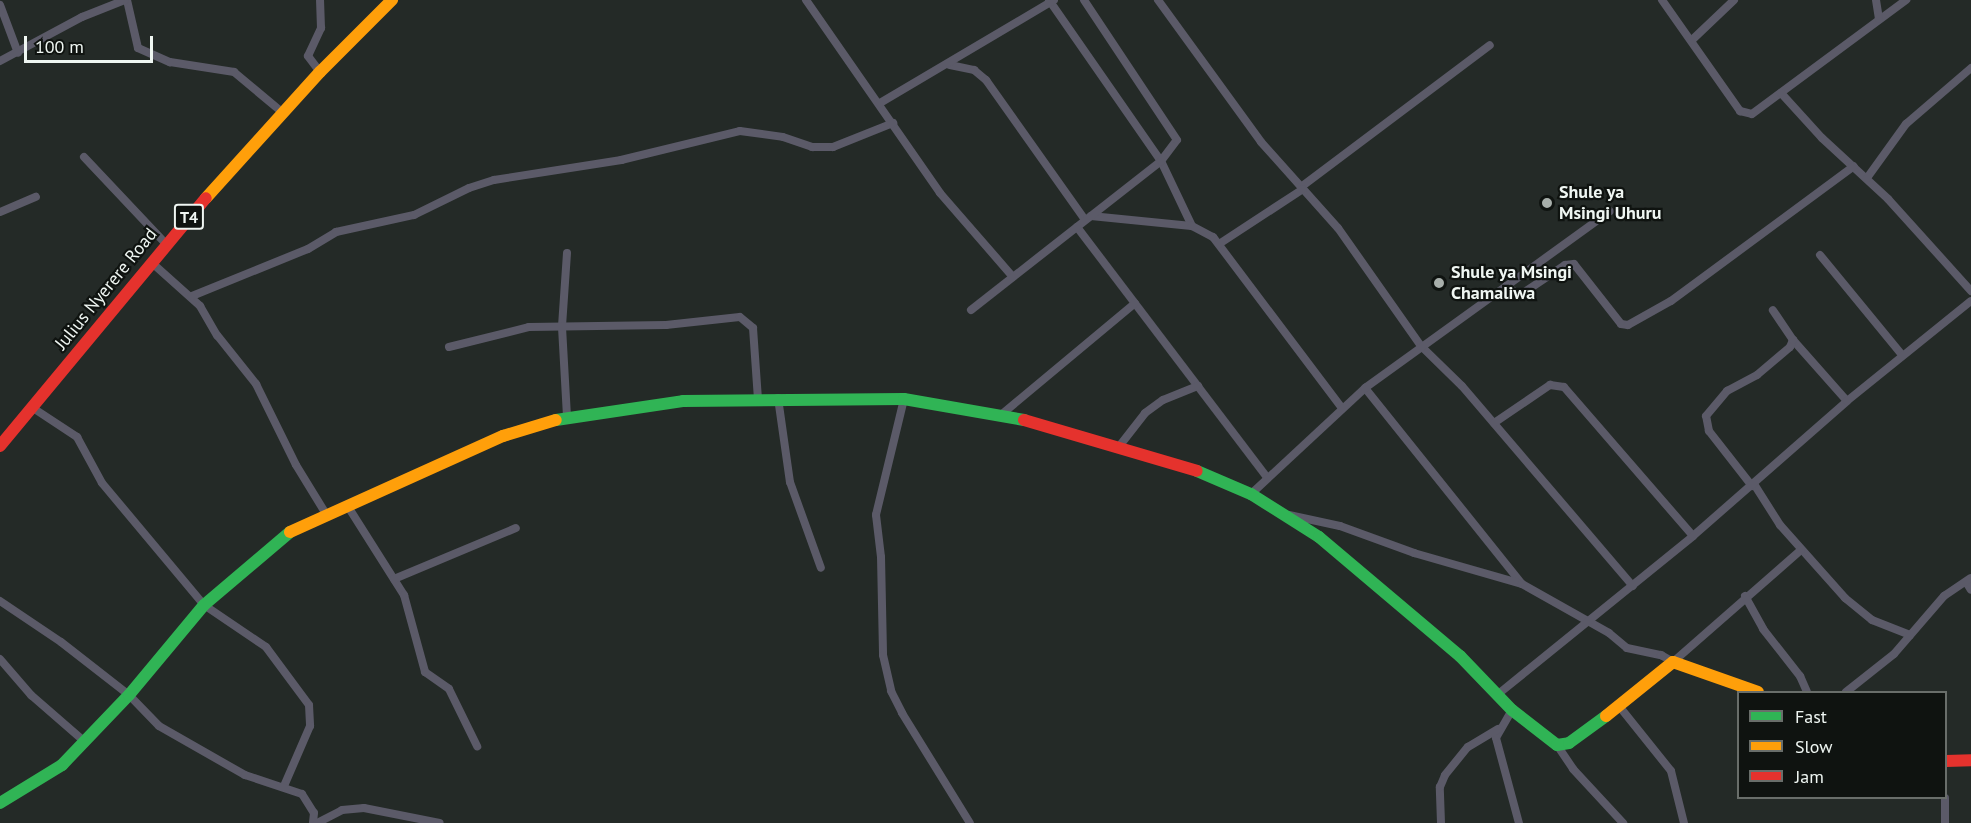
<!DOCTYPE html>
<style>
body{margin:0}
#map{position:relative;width:1971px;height:823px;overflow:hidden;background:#242a27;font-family:"PT Sans",sans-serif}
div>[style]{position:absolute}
.street>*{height:8px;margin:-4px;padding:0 4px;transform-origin:4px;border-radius:4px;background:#5b5a68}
.fast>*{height:12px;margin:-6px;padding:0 6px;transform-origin:6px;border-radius:6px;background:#30b455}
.slow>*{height:12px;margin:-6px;padding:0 6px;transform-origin:6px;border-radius:6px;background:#ff9f0a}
.jam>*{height:12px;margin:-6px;padding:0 6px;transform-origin:6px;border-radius:6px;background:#e5322d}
.dots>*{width:16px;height:16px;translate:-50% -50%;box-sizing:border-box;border:3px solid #0f1310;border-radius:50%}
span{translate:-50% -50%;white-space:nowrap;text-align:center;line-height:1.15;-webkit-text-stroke:4.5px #0f1310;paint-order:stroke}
.shield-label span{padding:2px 4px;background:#0f1310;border:2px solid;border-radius:4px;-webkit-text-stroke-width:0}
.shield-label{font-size:16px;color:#eff6f2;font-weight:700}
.poi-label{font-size:18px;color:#eff6f2;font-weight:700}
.left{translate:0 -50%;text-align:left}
.street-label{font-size:18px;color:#eff6f2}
.legend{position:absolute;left:1737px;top:691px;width:210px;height:108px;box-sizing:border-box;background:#0f1310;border:2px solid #696e6a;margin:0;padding:8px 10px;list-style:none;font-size:18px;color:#eff6f2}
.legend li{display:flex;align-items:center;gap:12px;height:30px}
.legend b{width:30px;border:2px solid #696e6a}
.scale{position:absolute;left:24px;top:36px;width:129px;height:27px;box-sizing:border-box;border:3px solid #eff6f2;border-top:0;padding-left:8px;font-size:18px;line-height:21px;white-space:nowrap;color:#eff6f2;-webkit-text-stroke:4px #0f1310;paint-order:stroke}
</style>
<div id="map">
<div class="street">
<div style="left:127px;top:0;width:49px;rotate:77.1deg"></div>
<div style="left:138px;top:48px;width:35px;rotate:24deg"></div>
<div style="left:170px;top:62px;width:65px;rotate:8.9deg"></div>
<div style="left:234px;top:72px;width:64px;rotate:39.9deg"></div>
<div style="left:806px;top:0;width:235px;rotate:55.2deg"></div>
<div style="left:940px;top:193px;width:111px;rotate:49deg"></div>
<div style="left:1049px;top:0;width:196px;rotate:55.2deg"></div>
<div style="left:1161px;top:161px;width:72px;rotate:64.5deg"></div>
<div style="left:1158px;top:0;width:175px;rotate:54deg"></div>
<div style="left:1261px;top:142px;width:115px;rotate:48.2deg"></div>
<div style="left:1338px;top:228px;width:144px;rotate:54.9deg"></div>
<div style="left:1421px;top:346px;width:57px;rotate:44.3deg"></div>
<div style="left:1462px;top:386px;width:263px;rotate:49.5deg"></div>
<div style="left:1662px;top:0;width:136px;rotate:54.9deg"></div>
<div style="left:1740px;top:111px;width:12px;rotate:14deg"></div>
<div style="left:1752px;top:114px;width:192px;rotate:-36.5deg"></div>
<div style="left:1876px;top:0;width:19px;rotate:81deg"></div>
<div style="left:0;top:5px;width:51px;rotate:69.4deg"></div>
<div style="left:1692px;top:40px;width:58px;rotate:-43.6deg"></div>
<div style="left:0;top:61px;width:93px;rotate:-28.2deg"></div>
<div style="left:82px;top:17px;width:46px;rotate:-21.6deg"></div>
<div style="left:950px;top:65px;width:25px;rotate:12deg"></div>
<div style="left:974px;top:70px;width:16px;rotate:40deg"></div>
<div style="left:986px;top:80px;width:171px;rotate:54.7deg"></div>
<div style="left:320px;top:72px;width:20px;rotate:-127deg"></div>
<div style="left:308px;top:56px;width:31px;rotate:-65deg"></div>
<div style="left:321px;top:28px;width:28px;rotate:-92deg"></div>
<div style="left:1781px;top:93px;width:61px;rotate:47.7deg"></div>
<div style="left:1822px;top:138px;width:90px;rotate:42.7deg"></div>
<div style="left:1888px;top:199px;width:124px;rotate:47.9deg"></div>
<div style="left:880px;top:103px;width:202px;rotate:-30.6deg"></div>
<div style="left:84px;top:157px;width:120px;rotate:46.7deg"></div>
<div style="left:1867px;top:178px;width:67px;rotate:-54.2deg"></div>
<div style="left:1906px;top:124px;width:86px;rotate:-40.7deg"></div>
<div style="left:1301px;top:187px;width:236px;rotate:-36.9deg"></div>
<div style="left:0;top:212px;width:39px;rotate:-23deg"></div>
<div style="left:1091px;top:216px;width:101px;rotate:5.7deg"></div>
<div style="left:1192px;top:226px;width:24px;rotate:28deg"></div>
<div style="left:1213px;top:237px;width:214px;rotate:53deg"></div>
<div style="left:1077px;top:227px;width:314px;rotate:52.8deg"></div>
<div style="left:1219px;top:244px;width:100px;rotate:-33.2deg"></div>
<div style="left:567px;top:253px;width:74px;rotate:93.9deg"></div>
<div style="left:562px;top:327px;width:90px;rotate:86.8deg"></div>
<div style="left:1820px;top:255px;width:129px;rotate:50.6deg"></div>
<div style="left:151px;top:262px;width:66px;rotate:41.9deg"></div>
<div style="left:200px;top:306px;width:34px;rotate:60deg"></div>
<div style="left:217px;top:335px;width:63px;rotate:51.5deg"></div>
<div style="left:256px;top:384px;width:90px;rotate:63.7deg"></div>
<div style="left:296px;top:465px;width:57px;rotate:58.5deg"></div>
<div style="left:1506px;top:286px;width:17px;rotate:33deg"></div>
<div style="left:1520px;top:295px;width:54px;rotate:-33.7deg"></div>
<div style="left:1565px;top:265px;width:9px;rotate:-6deg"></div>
<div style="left:1574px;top:264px;width:76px;rotate:51.9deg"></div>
<div style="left:1621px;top:324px;width:7px;rotate:8deg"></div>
<div style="left:1628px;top:325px;width:49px;rotate:-29.2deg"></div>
<div style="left:1671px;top:301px;width:227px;rotate:-36.4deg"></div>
<div style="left:192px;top:296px;width:125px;rotate:-22.1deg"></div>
<div style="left:308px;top:249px;width:33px;rotate:-31deg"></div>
<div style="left:336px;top:232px;width:80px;rotate:-12.3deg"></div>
<div style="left:414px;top:215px;width:61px;rotate:-26.1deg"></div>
<div style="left:469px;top:188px;width:26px;rotate:-18deg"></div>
<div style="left:494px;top:180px;width:129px;rotate:-8.9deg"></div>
<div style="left:621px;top:160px;width:122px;rotate:-13.7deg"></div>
<div style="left:740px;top:131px;width:43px;rotate:7.9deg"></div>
<div style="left:783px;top:137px;width:31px;rotate:19deg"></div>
<div style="left:812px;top:147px;width:21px"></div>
<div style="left:833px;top:147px;width:65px;rotate:-21.8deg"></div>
<div style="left:971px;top:310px;width:241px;rotate:-38.1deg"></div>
<div style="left:1161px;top:161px;width:26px;rotate:-53deg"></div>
<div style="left:1177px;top:140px;width:168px;rotate:-123.6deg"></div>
<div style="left:1793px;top:340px;width:81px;rotate:48.5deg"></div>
<div style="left:449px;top:347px;width:82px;rotate:-14deg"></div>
<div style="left:529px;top:327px;width:137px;rotate:-0.8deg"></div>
<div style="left:666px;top:325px;width:74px;rotate:-6.2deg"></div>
<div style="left:740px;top:317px;width:17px;rotate:40deg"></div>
<div style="left:753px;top:328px;width:71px;rotate:86deg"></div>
<div style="left:1365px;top:388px;width:251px;rotate:51.3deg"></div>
<div style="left:778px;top:398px;width:85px;rotate:81.9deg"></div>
<div style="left:790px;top:482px;width:91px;rotate:70.2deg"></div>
<div style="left:904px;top:399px;width:119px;rotate:103.6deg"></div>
<div style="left:876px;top:515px;width:42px;rotate:83.2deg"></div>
<div style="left:881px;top:557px;width:98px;rotate:88.8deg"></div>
<div style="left:883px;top:655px;width:37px;rotate:77deg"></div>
<div style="left:891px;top:691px;width:25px;rotate:63deg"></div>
<div style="left:902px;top:713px;width:129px;rotate:58.3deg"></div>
<div style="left:33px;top:408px;width:53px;rotate:33.4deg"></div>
<div style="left:77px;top:437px;width:52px;rotate:61.5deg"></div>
<div style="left:102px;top:483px;width:159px;rotate:50.1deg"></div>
<div style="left:204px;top:605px;width:75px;rotate:34.1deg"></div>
<div style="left:266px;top:647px;width:72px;rotate:53.4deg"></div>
<div style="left:309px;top:705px;width:21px;rotate:87deg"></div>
<div style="left:310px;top:726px;width:65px;rotate:113.4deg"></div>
<div style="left:1002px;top:414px;width:173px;rotate:-39.8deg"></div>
<div style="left:1494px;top:423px;width:68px;rotate:-34.2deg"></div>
<div style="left:1550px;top:385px;width:14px;rotate:8deg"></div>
<div style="left:1564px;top:387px;width:197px;rotate:49.1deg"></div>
<div style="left:1121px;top:444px;width:39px;rotate:-52deg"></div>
<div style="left:1145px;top:413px;width:22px;rotate:-36deg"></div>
<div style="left:1163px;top:400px;width:38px;rotate:-22deg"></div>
<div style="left:1754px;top:484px;width:49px;rotate:57.6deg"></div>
<div style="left:1780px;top:525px;width:98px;rotate:48.3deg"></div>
<div style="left:1845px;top:598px;width:35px;rotate:39deg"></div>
<div style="left:1872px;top:620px;width:41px;rotate:21.5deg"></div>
<div style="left:1752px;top:486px;width:70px;rotate:-128deg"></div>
<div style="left:1709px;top:431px;width:15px;rotate:-101deg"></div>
<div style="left:1706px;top:416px;width:33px;rotate:-50deg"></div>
<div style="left:1727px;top:391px;width:34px;rotate:-28deg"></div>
<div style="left:1757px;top:375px;width:43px;rotate:-40.3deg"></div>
<div style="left:1790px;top:347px;width:8px;rotate:-67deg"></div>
<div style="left:1793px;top:340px;width:36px;rotate:-124deg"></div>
<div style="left:1251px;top:494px;width:156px;rotate:-42.9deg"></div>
<div style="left:1365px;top:388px;width:302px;rotate:-35.8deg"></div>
<div style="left:347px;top:505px;width:107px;rotate:57.7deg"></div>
<div style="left:404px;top:595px;width:80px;rotate:74.7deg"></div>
<div style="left:425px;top:672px;width:29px;rotate:35deg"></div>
<div style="left:449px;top:689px;width:64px;rotate:63.8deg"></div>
<div style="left:1289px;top:515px;width:52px;rotate:12.2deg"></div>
<div style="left:1340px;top:526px;width:79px;rotate:20deg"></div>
<div style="left:1414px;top:553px;width:112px;rotate:16deg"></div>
<div style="left:1522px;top:584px;width:100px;rotate:29.4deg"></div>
<div style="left:1609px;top:633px;width:23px;rotate:40deg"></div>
<div style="left:1627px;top:648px;width:35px;rotate:12deg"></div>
<div style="left:1661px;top:655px;width:14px;rotate:30deg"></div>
<div style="left:1673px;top:662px;width:170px;rotate:-41.2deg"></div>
<div style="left:394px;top:579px;width:132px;rotate:-22.7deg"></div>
<div style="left:1966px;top:582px;width:9px;rotate:58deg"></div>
<div style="left:1745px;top:596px;width:38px;rotate:61deg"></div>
<div style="left:1763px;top:629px;width:60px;rotate:51.8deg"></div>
<div style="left:1800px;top:676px;width:17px;rotate:66deg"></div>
<div style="left:0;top:601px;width:73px;rotate:33.9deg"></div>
<div style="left:61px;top:642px;width:86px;rotate:37.9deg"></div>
<div style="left:129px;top:695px;width:43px;rotate:45.9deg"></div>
<div style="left:159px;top:726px;width:99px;rotate:29.7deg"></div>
<div style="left:245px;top:775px;width:60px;rotate:18.4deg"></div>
<div style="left:302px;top:794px;width:22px;rotate:58deg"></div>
<div style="left:314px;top:813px;width:10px;rotate:96deg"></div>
<div style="left:0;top:659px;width:48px;rotate:49.3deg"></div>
<div style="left:31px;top:695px;width:72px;rotate:41deg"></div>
<div style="left:1846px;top:692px;width:61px;rotate:-38.4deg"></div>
<div style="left:1894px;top:654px;width:77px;rotate:-49.2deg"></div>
<div style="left:1944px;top:596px;width:32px;rotate:-34deg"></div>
<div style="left:1497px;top:695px;width:252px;rotate:-39deg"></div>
<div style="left:1693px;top:536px;width:205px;rotate:-41.2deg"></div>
<div style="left:1847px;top:401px;width:159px;rotate:-38.9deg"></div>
<div style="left:1619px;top:706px;width:83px;rotate:51.3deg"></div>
<div style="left:1671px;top:771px;width:54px;rotate:76deg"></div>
<div style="left:1512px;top:710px;width:32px;rotate:120deg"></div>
<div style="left:1496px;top:738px;width:88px;rotate:74.9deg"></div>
<div style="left:1557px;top:745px;width:29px;rotate:56deg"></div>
<div style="left:1573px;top:769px;width:74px;rotate:47.2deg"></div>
<div style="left:317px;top:823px;width:28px;rotate:-27deg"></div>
<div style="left:342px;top:810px;width:22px;rotate:-5deg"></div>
<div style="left:364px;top:808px;width:77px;rotate:11.2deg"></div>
<div style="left:1441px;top:823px;width:36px;rotate:-92deg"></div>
<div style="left:1440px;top:787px;width:13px;rotate:-67deg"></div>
<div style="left:1445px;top:775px;width:36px;rotate:-51deg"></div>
<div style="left:1468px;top:747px;width:35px;rotate:-31deg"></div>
<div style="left:1945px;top:823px;width:25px;rotate:-90deg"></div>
</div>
<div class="fast">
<div style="left:556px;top:420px;width:128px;rotate:-8.5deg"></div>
<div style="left:683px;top:401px;width:221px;rotate:-0.5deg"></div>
<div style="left:904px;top:399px;width:122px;rotate:9.9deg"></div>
<div style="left:1197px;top:471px;width:59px;rotate:23.1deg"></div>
<div style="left:1251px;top:494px;width:80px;rotate:32.3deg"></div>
<div style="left:1319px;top:537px;width:185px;rotate:40.2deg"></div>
<div style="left:1460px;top:656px;width:75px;rotate:46.1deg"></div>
<div style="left:1512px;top:710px;width:57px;rotate:37.9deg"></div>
<div style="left:1557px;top:745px;width:12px;rotate:-9deg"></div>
<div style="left:1569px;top:743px;width:46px;rotate:-36.1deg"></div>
<div style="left:0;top:803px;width:73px;rotate:-31.5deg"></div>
<div style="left:62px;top:765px;width:97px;rotate:-46.3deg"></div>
<div style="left:129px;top:695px;width:117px;rotate:-50.2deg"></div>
<div style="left:204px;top:605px;width:113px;rotate:-40.3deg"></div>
</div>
<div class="slow">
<div style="left:206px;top:198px;width:170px;rotate:-47.9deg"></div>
<div style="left:320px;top:72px;width:102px;rotate:-45deg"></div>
<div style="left:290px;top:532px;width:234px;rotate:-24.3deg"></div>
<div style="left:503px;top:436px;width:55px;rotate:-16.8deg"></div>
<div style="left:1606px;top:716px;width:86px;rotate:-38.9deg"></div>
<div style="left:1673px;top:662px;width:90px;rotate:19.4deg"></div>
</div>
<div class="jam">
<div style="left:1024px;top:420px;width:180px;rotate:16.4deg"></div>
<div style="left:0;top:446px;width:322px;rotate:-50.3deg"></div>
<div style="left:1946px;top:761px;width:25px;rotate:-2deg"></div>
</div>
<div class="dots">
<div style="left:1547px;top:203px;background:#a8afab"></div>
<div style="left:1439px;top:283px;background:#a8afab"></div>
</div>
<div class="shield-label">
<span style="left:189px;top:217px">T4</span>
</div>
<div class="poi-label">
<span class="left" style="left:1559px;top:203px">Shule ya<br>Msingi Uhuru</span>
<span class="left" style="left:1451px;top:283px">Shule ya Msingi<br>Chamaliwa</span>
</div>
<div class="street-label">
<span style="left:106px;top:289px;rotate:-51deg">Julius Nyerere Road</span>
</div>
<ul class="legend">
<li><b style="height:8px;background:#30b455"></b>Fast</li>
<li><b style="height:8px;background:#ff9f0a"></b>Slow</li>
<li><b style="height:8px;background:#e5322d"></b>Jam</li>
</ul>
<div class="scale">100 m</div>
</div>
